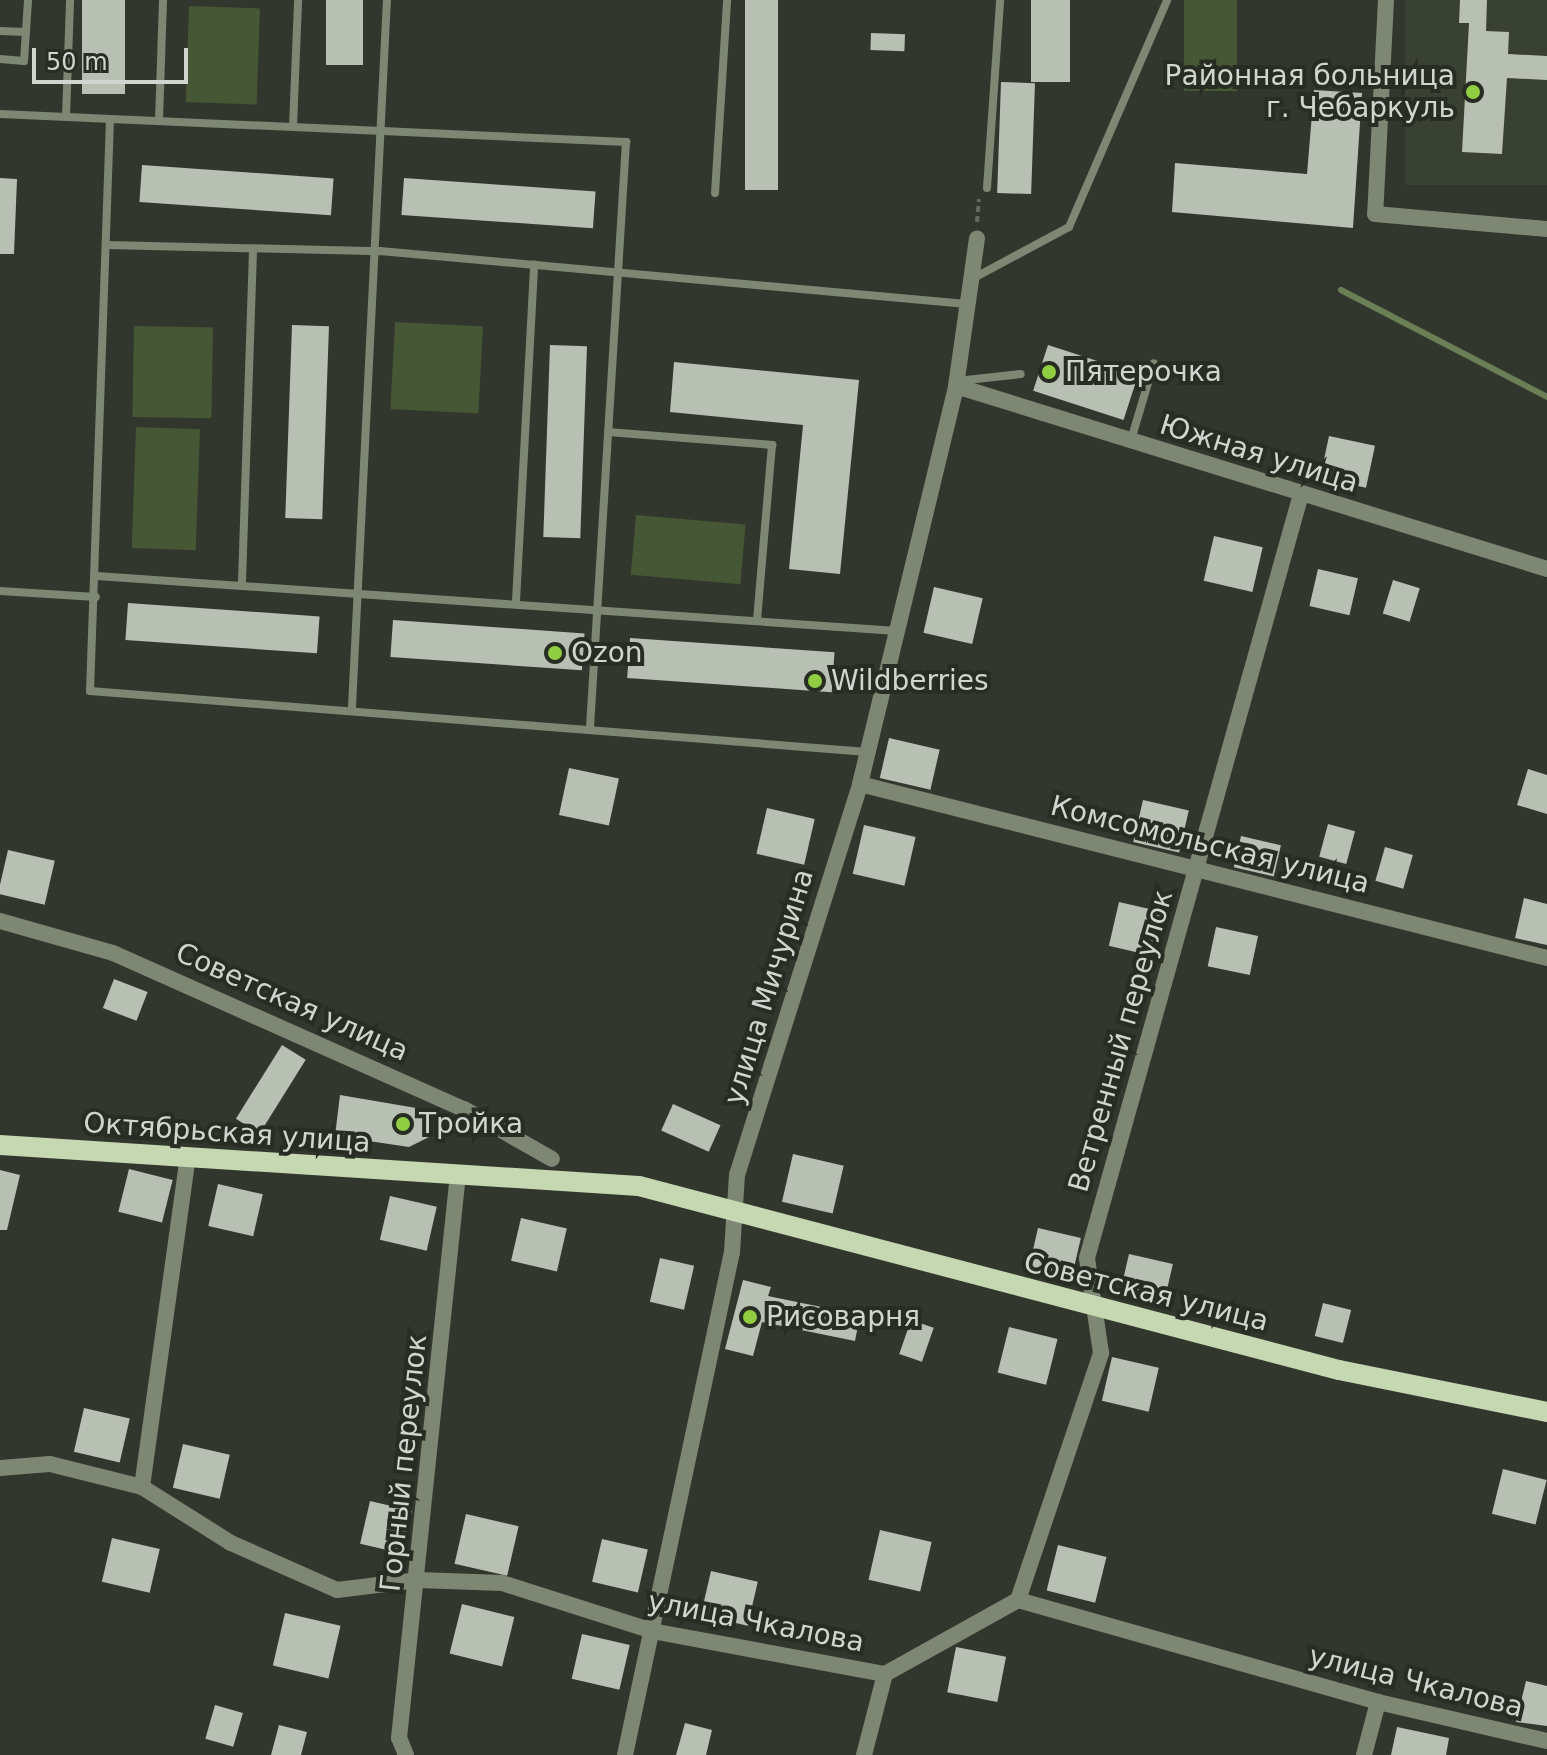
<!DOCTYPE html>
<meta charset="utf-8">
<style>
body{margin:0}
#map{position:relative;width:1547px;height:1755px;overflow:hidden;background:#32372d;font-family:"DejaVu Sans",sans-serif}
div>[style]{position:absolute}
.built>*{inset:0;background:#394132;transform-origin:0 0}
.green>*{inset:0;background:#465735;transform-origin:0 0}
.stream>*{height:6px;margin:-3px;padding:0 3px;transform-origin:3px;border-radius:3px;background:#6b7f56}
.building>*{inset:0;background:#b8bfb3;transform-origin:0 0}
.path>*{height:4px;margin-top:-2px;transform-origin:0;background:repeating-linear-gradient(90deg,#666a62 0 6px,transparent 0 10px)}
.service>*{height:8px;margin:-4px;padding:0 4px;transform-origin:4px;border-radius:4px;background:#7d8774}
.minor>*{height:16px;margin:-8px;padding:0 8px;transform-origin:8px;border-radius:8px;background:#7d8774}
.primary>*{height:20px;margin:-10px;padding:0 10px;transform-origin:10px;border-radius:10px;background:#c5d8b2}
.dots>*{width:22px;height:22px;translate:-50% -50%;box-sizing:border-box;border:4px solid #282d23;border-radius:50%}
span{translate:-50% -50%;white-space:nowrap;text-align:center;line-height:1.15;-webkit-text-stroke:8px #282d23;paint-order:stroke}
.poi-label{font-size:28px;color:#d1d5cf}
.right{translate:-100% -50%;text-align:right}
.left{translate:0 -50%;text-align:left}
.street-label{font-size:28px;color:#d1d5cf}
.scale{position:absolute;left:32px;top:48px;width:156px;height:36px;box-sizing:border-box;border:4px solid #d1d5cf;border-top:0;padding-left:10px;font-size:24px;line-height:28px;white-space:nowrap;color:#d1d5cf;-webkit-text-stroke:6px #282d23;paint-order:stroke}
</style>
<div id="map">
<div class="built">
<div style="left:1405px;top:0;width:142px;height:185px"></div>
</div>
<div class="green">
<div style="left:1184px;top:0;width:53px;height:91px"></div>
<div style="left:189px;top:6px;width:71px;height:96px;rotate:2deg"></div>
<div style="left:395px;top:322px;width:88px;height:87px;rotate:3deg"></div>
<div style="left:134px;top:326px;width:79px;height:91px;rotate:1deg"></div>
<div style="left:136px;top:427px;width:64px;height:121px;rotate:2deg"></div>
<div style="left:636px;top:515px;width:110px;height:60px;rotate:5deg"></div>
</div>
<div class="stream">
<div style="left:1341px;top:290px;width:232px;rotate:27.4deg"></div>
</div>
<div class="building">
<div style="left:82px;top:0;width:43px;height:94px"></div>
<div style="left:326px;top:0;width:37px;height:65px"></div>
<div style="left:745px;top:0;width:33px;height:190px"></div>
<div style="left:1031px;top:0;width:39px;height:82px"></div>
<div style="clip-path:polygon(1460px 0,1487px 0,1486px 31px,1509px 32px,1508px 54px,1547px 56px,1547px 80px,1507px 78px,1502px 154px,1462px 152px,1469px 23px,1459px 23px)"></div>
<div style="left:871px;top:33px;width:34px;height:17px;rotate:2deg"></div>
<div style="left:1001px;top:82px;width:34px;height:111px;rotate:2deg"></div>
<div style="clip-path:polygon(1314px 90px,1362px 93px,1353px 228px,1172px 212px,1175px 163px,1307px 174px)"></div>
<div style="left:142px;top:165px;width:192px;height:37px;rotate:4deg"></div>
<div style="clip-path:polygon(0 178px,17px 179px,14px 254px,0 254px)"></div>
<div style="left:404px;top:178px;width:192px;height:37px;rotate:4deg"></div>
<div style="left:292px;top:325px;width:37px;height:193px;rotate:2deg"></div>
<div style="left:550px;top:345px;width:37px;height:192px;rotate:2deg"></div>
<div style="left:1048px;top:345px;width:95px;height:48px;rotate:18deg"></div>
<div style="clip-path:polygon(674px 362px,859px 380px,840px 574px,789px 569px,803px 425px,670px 412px)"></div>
<div style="left:1329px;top:436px;width:47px;height:43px;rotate:12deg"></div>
<div style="left:1214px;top:536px;width:50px;height:46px;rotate:13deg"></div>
<div style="left:1318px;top:569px;width:41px;height:38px;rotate:13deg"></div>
<div style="left:1393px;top:580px;width:28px;height:35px;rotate:17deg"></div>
<div style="left:934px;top:587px;width:50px;height:47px;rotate:13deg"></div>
<div style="left:128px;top:603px;width:192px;height:37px;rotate:4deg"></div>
<div style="left:393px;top:620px;width:192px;height:37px;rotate:4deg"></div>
<div style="left:630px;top:638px;width:205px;height:40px;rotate:4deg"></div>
<div style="left:889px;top:738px;width:52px;height:41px;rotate:13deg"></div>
<div style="left:569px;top:768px;width:51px;height:48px;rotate:12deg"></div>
<div style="clip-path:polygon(1528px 769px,1547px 775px,1547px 814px,1517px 805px)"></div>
<div style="left:1143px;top:800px;width:47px;height:43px;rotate:13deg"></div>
<div style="left:767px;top:808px;width:49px;height:47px;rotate:13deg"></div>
<div style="left:1328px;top:824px;width:28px;height:34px;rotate:15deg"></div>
<div style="left:864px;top:825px;width:53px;height:50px;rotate:13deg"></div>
<div style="left:1241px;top:836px;width:41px;height:32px;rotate:13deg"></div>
<div style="left:1385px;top:847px;width:29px;height:35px;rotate:16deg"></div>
<div style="left:8px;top:850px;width:48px;height:45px;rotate:13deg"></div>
<div style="clip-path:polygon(1524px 898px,1547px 904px,1547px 945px,1515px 938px)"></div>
<div style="left:1119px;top:902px;width:48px;height:45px;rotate:13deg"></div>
<div style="left:1216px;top:927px;width:43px;height:40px;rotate:12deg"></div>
<div style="left:114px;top:979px;width:36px;height:31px;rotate:21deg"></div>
<div style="left:282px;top:1045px;width:28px;height:87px;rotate:32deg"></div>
<div style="clip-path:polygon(340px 1095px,422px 1109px,432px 1121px,429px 1137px,409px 1147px,335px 1136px)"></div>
<div style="left:673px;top:1104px;width:52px;height:29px;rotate:24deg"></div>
<div style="left:793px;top:1154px;width:52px;height:49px;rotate:13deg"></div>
<div style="left:129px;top:1169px;width:45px;height:44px;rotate:14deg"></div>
<div style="clip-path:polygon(0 1170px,20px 1175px,7px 1230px,0 1230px)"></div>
<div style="left:218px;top:1184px;width:46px;height:43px;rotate:13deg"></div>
<div style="left:390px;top:1196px;width:48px;height:45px;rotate:13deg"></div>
<div style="left:521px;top:1218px;width:47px;height:44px;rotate:13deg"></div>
<div style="left:1038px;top:1228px;width:44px;height:43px;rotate:13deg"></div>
<div style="left:1129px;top:1254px;width:45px;height:41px;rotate:13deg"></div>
<div style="left:660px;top:1258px;width:35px;height:45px;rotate:13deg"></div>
<div style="clip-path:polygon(743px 1280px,771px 1287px,768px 1296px,860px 1315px,855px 1341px,762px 1322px,753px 1356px,725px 1349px)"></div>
<div style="left:1323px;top:1303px;width:29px;height:34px;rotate:14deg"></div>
<div style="left:911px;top:1320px;width:24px;height:36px;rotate:19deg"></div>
<div style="left:1009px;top:1327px;width:50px;height:47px;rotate:14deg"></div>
<div style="left:1112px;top:1357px;width:48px;height:45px;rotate:13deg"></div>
<div style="left:84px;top:1408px;width:47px;height:45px;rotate:13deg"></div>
<div style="left:183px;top:1444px;width:48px;height:45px;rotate:13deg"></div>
<div style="left:1503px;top:1469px;width:45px;height:46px;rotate:14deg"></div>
<div style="left:370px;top:1501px;width:43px;height:44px;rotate:13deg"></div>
<div style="left:466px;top:1514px;width:54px;height:51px;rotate:13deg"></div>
<div style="left:880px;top:1530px;width:53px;height:51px;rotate:13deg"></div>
<div style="left:112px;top:1538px;width:49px;height:45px;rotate:13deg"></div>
<div style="left:602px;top:1539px;width:47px;height:44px;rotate:13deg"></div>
<div style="left:1058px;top:1545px;width:50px;height:47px;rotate:14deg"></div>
<div style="left:711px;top:1571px;width:48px;height:45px;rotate:13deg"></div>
<div style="left:462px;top:1604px;width:54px;height:51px;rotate:14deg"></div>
<div style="left:285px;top:1613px;width:57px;height:54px;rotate:13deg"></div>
<div style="left:582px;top:1634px;width:49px;height:46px;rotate:13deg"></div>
<div style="left:956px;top:1647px;width:51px;height:46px;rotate:11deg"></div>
<div style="clip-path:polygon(1526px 1681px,1547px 1686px,1547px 1726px,1516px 1722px)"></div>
<div style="left:215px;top:1705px;width:29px;height:35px;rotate:16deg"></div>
<div style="clip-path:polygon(685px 1723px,712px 1730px,706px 1755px,676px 1755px)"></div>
<div style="clip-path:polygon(279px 1725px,307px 1732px,301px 1755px,271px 1755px)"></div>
<div style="clip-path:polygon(1397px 1727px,1449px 1738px,1446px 1755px,1391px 1755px)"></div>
</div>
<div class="path">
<div style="left:977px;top:222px;width:23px;rotate:-85deg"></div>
</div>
<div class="service">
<div style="left:0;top:31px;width:26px;rotate:2deg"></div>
<div style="left:0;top:59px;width:24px;rotate:5deg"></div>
<div style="left:24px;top:61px;width:61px;rotate:-86.2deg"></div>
<div style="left:0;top:114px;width:627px;rotate:2.56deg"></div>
<div style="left:626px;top:142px;width:587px;rotate:93.52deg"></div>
<div style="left:66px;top:117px;width:117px;rotate:-88deg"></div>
<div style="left:110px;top:119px;width:572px;rotate:92deg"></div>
<div style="left:90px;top:691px;width:780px;rotate:4.48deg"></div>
<div style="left:159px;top:121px;width:121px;rotate:-88.1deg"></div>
<div style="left:293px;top:127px;width:127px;rotate:-87.7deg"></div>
<div style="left:987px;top:188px;width:188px;rotate:-86deg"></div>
<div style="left:715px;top:193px;width:193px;rotate:-86.4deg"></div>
<div style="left:106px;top:245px;width:274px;rotate:1.3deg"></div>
<div style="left:380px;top:251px;width:589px;rotate:5.16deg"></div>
<div style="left:972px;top:279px;width:110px;rotate:-28.2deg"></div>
<div style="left:1069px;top:227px;width:247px;rotate:-66.6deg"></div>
<div style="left:957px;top:381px;width:64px;rotate:-6.2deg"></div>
<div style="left:608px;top:432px;width:165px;rotate:4.5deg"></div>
<div style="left:772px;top:445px;width:175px;rotate:94.9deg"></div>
<div style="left:1131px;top:440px;width:80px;rotate:-73.4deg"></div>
<div style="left:97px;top:576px;width:802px;rotate:3.93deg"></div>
<div style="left:242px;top:582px;width:334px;rotate:-88.1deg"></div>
<div style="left:0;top:591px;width:96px;rotate:3.6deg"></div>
<div style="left:516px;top:601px;width:337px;rotate:-86.9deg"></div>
<div style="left:352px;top:707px;width:708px;rotate:-87.17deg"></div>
</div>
<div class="minor">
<div style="left:1386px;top:0;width:214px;rotate:92.9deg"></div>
<div style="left:1375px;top:214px;width:173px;rotate:5deg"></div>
<div style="left:956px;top:386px;width:619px;rotate:17.2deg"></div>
<div style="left:860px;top:784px;width:709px;rotate:14.21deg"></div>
<div style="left:0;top:921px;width:117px;rotate:15.8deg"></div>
<div style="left:113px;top:953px;width:384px;rotate:24deg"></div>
<div style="left:464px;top:1109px;width:101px;rotate:29.6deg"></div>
<div style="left:0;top:1468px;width:50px;rotate:-4.6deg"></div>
<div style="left:50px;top:1464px;width:95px;rotate:14deg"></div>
<div style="left:142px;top:1487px;width:105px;rotate:32.2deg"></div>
<div style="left:231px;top:1543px;width:116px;rotate:23.9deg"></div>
<div style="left:337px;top:1590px;width:83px;rotate:-7deg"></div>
<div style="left:419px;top:1580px;width:83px;rotate:2.1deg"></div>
<div style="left:502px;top:1583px;width:157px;rotate:17.7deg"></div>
<div style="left:652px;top:1631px;width:237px;rotate:10.5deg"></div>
<div style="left:885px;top:1674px;width:152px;rotate:-29.1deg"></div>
<div style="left:1018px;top:1600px;width:374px;rotate:15.8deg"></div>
<div style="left:1378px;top:1702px;width:173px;rotate:13deg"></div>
<div style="left:142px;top:1487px;width:329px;rotate:-82.1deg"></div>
<div style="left:1018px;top:1600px;width:261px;rotate:-71.4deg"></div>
<div style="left:1101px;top:1353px;width:96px;rotate:-98.4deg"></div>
<div style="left:1087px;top:1258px;width:793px;rotate:-74.35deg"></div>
<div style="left:406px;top:1755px;width:18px;rotate:-112deg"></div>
<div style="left:399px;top:1738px;width:567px;rotate:-84.03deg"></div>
<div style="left:625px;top:1755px;width:514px;rotate:-77.99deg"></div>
<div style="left:732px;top:1252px;width:77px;rotate:-86.3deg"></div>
<div style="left:737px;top:1175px;width:410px;rotate:-72.5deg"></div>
<div style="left:860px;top:784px;width:409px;rotate:-76.4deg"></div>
<div style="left:956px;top:386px;width:149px;rotate:-81.9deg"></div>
<div style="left:864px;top:1755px;width:84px;rotate:-75.5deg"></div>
<div style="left:1364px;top:1755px;width:55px;rotate:-75.2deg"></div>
</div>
<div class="primary">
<div style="left:0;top:1145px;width:640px;rotate:3.67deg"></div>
<div style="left:639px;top:1186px;width:724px;rotate:14.73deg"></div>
<div style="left:1339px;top:1370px;width:212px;rotate:11.4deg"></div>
</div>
<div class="dots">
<div style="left:1473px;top:92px;background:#91cd40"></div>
<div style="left:1049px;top:372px;background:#91cd40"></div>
<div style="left:555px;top:653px;background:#91cd40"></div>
<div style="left:815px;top:681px;background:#91cd40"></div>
<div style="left:403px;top:1124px;background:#91cd40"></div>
<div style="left:750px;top:1317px;background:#91cd40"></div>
</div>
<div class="poi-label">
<span class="right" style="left:1455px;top:92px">Районная больница<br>г. Чебаркуль</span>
<span class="left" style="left:1065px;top:372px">Пятерочка</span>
<span class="left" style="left:571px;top:653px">Ozon</span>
<span class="left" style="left:831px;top:681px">Wildberries</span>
<span class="left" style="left:419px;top:1124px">Тройка</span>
<span class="left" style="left:766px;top:1317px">Рисоварня</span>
</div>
<div class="street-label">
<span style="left:1259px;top:454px;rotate:17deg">Южная улица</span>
<span style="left:1210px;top:845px;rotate:14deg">Комсомольская улица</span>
<span style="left:769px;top:987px;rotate:-73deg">улица Мичурина</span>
<span style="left:292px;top:1002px;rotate:24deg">Советская улица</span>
<span style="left:1121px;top:1041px;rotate:-74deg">Ветренный переулок</span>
<span style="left:227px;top:1133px;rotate:4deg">Октябрьская улица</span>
<span style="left:1146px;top:1292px;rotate:14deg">Советская улица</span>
<span style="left:404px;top:1463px;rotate:-84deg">Горный переулок</span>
<span style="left:756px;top:1622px;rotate:11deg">улица Чкалова</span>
<span style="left:1416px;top:1682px;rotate:14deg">улица Чкалова</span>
</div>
<div class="scale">50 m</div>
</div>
